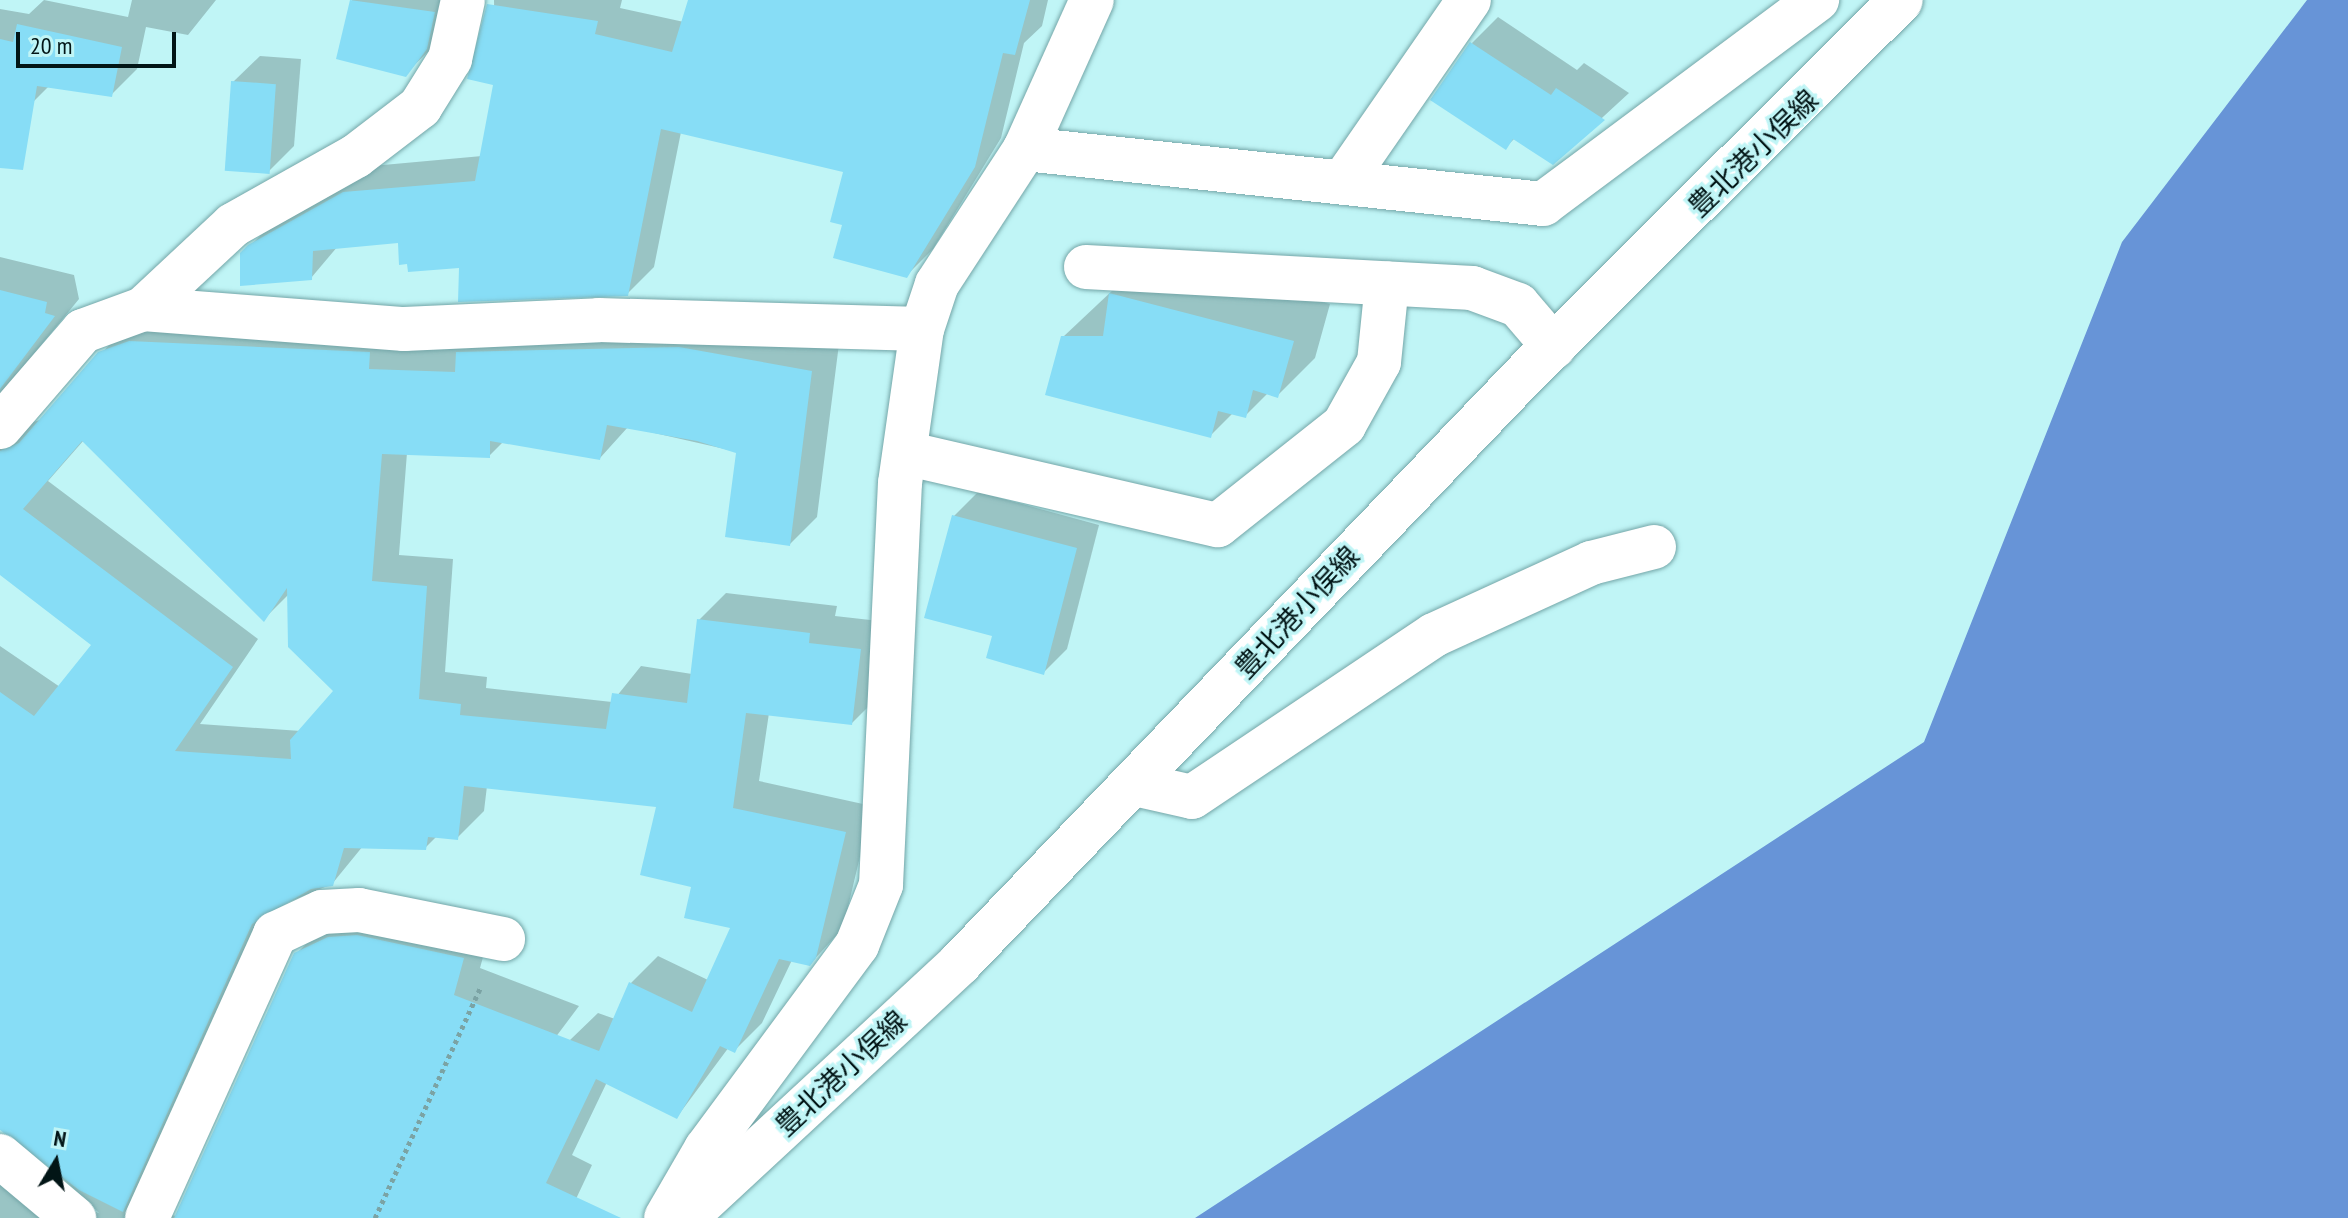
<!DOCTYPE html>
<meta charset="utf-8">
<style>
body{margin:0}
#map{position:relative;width:2348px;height:1218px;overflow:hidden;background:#c0f5f6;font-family:"PT Sans Narrow","Noto Sans JP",sans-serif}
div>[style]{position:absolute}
.water>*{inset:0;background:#6794d7}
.shadow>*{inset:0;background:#0003}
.building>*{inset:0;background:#87ddf6;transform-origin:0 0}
.path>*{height:5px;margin-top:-2.5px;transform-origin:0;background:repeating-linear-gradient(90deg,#7ba3a4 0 4px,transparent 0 8px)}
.roads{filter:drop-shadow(0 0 2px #74a6a8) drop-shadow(0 0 2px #74a6a8)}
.minor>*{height:44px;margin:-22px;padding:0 22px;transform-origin:22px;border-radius:22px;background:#fff}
.major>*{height:44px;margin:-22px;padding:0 22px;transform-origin:22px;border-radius:22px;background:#fff}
span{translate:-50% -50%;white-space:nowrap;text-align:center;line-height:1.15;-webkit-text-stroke:7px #c0f5f6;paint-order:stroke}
.street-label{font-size:28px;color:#021516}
.north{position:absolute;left:16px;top:1122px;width:80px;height:80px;-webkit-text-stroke:6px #c0f5f6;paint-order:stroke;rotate:10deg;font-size:22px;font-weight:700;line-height:32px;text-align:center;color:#021516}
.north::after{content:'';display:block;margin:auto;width:28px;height:36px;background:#021516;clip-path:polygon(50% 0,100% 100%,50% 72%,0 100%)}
.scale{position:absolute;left:16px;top:32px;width:160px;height:36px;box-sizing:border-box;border:4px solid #021516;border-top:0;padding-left:10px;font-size:24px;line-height:28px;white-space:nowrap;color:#021516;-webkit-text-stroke:6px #c0f5f6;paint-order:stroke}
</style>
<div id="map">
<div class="water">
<div style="clip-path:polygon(2307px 0,2348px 0,2348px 1218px,1195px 1218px,1924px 742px,2122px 242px)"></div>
</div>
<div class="shadow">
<div style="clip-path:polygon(44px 0,128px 17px,132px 0,216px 0,188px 35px,146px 27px,137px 69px,111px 95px,49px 86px,34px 101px,0 95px,0 9px,29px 14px)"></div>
<div style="clip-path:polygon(352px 0,457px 0,432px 48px,405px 74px,338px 57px)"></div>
<div style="clip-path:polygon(494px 0,622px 0,620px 8px,684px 22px,691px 0,1048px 0,1042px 26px,1024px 43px,1001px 138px,933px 249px,906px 276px,844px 223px,846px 170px,681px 132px,654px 267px,627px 294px,399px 241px,338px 246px,311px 278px,242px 254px,277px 219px,372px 166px,482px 156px,495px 84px)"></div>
<div style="clip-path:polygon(1498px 17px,1577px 70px,1584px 63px,1629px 93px,1553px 163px,1515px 138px,1505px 148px,1472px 43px)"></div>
<div style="clip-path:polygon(260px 56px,301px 59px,294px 146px,268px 172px,233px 82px)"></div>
<div style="clip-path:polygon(evenodd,0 257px,74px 275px,79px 299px,2px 393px,24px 425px,43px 419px,127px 325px,485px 325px,839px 344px,817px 517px,790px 544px,738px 452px,628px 427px,600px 458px,504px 441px,489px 456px,407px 453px,399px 555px,453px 559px,445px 672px,487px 677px,486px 688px,612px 702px,641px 666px,692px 674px,699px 620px,726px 593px,837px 606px,835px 616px,888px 622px,879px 696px,852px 723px,769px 713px,759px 781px,872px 806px,843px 928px,810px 964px,792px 960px,762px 1023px,735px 1050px,729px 1047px,677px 1117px,607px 1082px,572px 1155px,592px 1165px,567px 1218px,491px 1218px,570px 1040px,598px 1013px,615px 1019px,630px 984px,658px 956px,708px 980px,733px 927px,694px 885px,659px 805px,487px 786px,484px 811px,457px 838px,437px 836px,425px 848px,363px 846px,332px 884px,272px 909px,163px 1214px,177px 1216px,296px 954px,324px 926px,490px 932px,480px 968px,579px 1006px,420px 1218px,0 1218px,0 1181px,99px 1213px,22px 1139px,0 1087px,0 646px,60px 687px,94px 644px,0 572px,0 257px,84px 440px,264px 619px,290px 593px,335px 691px,301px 731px,200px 724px,258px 639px,48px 481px,84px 440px)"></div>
<div style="clip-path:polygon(1148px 257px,1330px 304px,1315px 358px,1278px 395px,1268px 393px,1245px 416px,1233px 413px,1210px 436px,1063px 337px)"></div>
<div style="clip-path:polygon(978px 492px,1099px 525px,1067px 649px,1043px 673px,995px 635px,954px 516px)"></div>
</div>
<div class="building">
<div style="clip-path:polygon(350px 0,435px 12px,427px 49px,406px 77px,336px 59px)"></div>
<div style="clip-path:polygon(688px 0,1030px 0,1015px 55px,1003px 53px,975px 167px,907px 278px,833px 258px,842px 225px,830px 222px,843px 172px,661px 129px,628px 296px,458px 302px,459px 268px,408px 272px,407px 264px,399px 265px,398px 243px,313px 251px,312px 280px,240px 286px,240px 253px,248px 245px,343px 192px,475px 181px,493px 85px,467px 79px,487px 4px,598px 21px,595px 34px,672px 52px)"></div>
<div style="clip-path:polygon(17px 24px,122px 47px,112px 97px,37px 86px,23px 170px,0 168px,0 39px,13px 42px)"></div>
<div style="clip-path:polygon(1470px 42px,1551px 95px,1556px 88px,1605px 120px,1553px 165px,1513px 139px,1506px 150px,1430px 100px)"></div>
<div style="left:231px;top:81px;width:45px;height:90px;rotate:4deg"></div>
<div style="clip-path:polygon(0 290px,47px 302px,45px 313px,55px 316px,0 389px)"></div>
<div style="clip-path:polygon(1109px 293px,1294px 341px,1278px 398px,1253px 390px,1246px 418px,1218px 411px,1211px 438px,1045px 395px,1061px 336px,1103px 336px)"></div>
<div style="clip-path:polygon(evenodd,129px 341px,370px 352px,369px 369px,455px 372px,456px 352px,679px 347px,812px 371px,790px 546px,725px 537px,736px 453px,697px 441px,607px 425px,600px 460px,490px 441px,490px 458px,382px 454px,372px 581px,427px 586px,419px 699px,461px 704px,460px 715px,606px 729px,612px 693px,687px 703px,697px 619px,810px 633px,809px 643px,861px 649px,852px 725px,746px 713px,733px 808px,846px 832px,816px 958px,810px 966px,779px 959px,735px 1053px,720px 1046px,677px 1119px,596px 1079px,546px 1183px,621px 1218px,174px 1218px,294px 953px,328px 937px,357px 935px,464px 958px,454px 995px,599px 1051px,629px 982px,692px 1012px,730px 928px,684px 918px,691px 887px,640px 875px,656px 807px,464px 786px,458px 840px,428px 837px,426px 850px,344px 848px,333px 886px,311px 889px,252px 924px,123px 1212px,79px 1190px,0 1130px,0 692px,34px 716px,91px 645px,0 575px,0 451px,19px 443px,98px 352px,129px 341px,82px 441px,264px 622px,287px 588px,288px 647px,333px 691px,290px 740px,291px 759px,175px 751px,233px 667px,23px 509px,82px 441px)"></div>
<div style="clip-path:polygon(952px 515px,1077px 548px,1044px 675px,986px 658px,992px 636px,924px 618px)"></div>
</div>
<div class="path">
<div style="left:375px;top:1218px;width:254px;rotate:-65.4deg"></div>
</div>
<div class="roads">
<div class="minor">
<div style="left:1025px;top:149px;width:521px;rotate:6.06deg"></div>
<div style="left:1543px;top:204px;width:342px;rotate:-36.7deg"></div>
<div style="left:1343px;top:182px;width:221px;rotate:-55.3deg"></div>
<div style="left:1086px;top:267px;width:387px;rotate:3.1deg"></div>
<div style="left:1472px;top:288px;width:49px;rotate:20.3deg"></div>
<div style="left:1518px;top:305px;width:55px;rotate:49.4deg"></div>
<div style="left:143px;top:309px;width:262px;rotate:4.4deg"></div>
<div style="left:404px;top:329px;width:195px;rotate:-2.6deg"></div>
<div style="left:599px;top:320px;width:323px;rotate:1.6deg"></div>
<div style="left:0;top:427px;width:127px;rotate:-49.2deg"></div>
<div style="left:83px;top:331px;width:64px;rotate:-20.1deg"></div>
<div style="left:143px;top:309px;width:123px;rotate:-43deg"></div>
<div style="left:233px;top:225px;width:141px;rotate:-29.3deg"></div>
<div style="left:356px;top:156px;width:81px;rotate:-37.4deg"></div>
<div style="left:420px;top:107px;width:57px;rotate:-58deg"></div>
<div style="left:450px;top:59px;width:60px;rotate:-77.6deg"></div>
<div style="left:905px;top:453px;width:321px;rotate:13deg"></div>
<div style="left:1218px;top:525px;width:161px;rotate:-38.4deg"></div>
<div style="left:1344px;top:425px;width:72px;rotate:-60.9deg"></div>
<div style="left:1379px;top:362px;width:79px;rotate:-84.2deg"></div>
<div style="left:1135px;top:784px;width:58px;rotate:12.8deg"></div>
<div style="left:1192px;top:797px;width:291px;rotate:-33.8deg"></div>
<div style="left:1434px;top:635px;width:173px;rotate:-24.6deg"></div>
<div style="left:1591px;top:563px;width:65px;rotate:-14.3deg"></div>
<div style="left:0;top:1156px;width:97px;rotate:40deg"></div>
<div style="left:147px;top:1218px;width:312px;rotate:-65.7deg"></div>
<div style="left:275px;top:934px;width:52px;rotate:-25.1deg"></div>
<div style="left:322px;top:912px;width:37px;rotate:-3deg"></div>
<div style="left:359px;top:910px;width:147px;rotate:11.4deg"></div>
<div style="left:666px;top:1218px;width:80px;rotate:-59.9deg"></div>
<div style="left:706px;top:1149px;width:254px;rotate:-53.5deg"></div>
<div style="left:857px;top:945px;width:65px;rotate:-68.2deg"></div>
<div style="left:881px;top:885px;width:402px;rotate:-87.3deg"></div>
<div style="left:900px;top:483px;width:156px;rotate:-81.9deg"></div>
<div style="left:922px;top:329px;width:47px;rotate:-71.6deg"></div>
<div style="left:937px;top:284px;width:161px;rotate:-56.9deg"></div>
<div style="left:1025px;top:149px;width:163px;rotate:-65.8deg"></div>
</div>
<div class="major">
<div style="left:685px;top:1218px;width:375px;rotate:-42.8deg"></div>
<div style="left:960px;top:963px;width:826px;rotate:-46.18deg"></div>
<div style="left:1532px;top:367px;width:520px;rotate:-44.84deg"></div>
</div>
</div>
<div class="street-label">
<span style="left:1753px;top:153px;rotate:-44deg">豊北港小俣線</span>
<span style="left:1297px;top:612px;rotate:-47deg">豊北港小俣線</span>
<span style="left:841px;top:1073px;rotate:-43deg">豊北港小俣線</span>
</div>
<div class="north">N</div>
<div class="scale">20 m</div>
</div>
